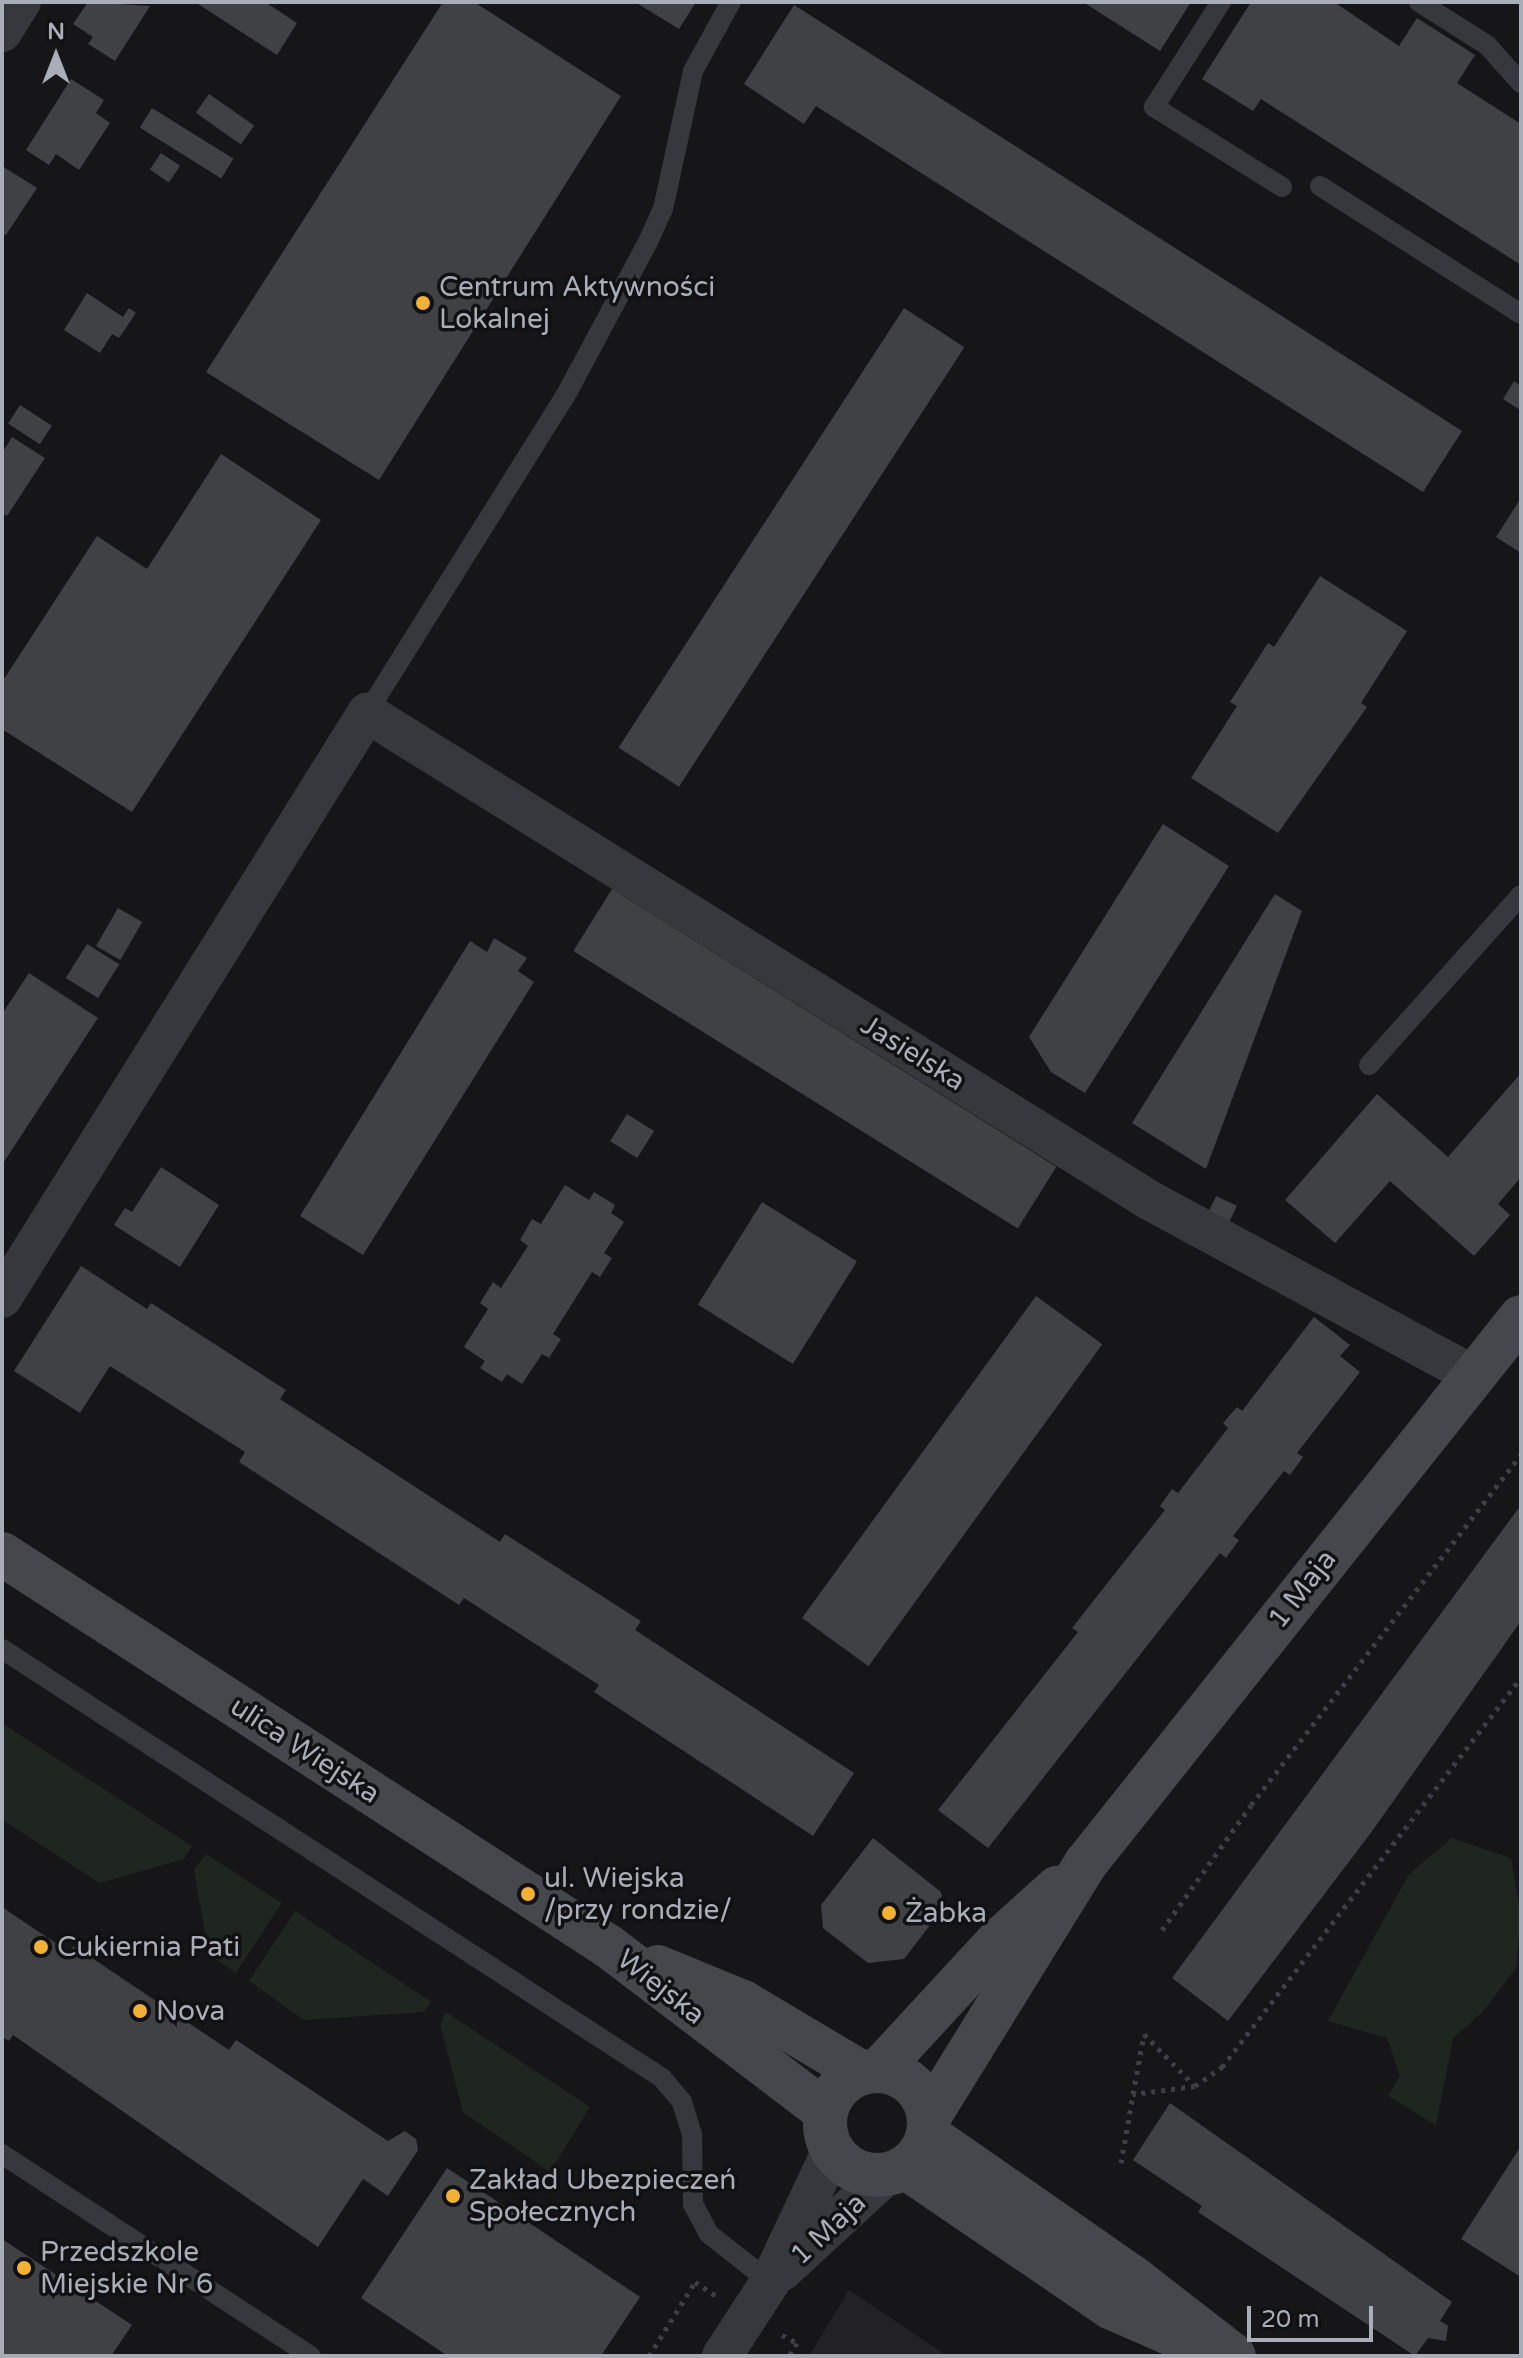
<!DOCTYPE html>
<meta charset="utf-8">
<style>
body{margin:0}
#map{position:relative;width:1523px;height:2358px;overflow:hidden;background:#161618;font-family:"Varela Round",sans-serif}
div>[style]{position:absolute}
.built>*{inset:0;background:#222225}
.green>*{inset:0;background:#1e261f}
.building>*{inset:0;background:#404145;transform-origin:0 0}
.path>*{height:5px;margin-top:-2.5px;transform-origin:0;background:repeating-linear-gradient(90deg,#3d3f44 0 4px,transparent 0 10px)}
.lane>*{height:20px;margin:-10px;padding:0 10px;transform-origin:10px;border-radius:10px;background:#37383d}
.street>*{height:40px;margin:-20px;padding:0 20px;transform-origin:20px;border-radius:20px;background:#37383d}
.secondary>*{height:44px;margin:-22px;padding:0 22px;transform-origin:22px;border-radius:22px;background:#45474d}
.secondary>.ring{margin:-22px;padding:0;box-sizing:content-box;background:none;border:44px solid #45474d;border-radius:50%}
.dots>*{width:22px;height:22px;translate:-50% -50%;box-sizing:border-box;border:4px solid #111113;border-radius:50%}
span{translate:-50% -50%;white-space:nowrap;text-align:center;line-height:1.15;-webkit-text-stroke:7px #111113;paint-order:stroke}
.poi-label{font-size:28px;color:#a8adb8}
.left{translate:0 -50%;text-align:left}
.street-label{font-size:28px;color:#a8adb8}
.frame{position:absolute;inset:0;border:4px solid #a8adb8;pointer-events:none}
.north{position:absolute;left:16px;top:16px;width:80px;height:80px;-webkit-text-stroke:6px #111113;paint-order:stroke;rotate:0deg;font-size:22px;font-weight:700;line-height:32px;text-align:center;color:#a8adb8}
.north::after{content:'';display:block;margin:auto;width:28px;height:36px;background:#a8adb8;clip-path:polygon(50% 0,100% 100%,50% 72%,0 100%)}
.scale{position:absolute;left:1247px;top:2306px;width:126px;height:36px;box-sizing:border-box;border:4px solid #a8adb8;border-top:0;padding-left:10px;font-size:24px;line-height:28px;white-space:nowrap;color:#a8adb8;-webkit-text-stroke:6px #111113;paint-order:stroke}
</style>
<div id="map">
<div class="built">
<div style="clip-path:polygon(849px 2290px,947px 2356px,809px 2356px)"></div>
</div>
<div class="green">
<div style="clip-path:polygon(2px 1723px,192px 1846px,184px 1859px,100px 1883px,2px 1820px)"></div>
<div style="clip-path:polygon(1452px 1838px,1511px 1858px,1521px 1915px,1516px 1968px,1481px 2014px,1453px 2038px,1436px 2125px,1388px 2096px,1400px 2076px,1387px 2038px,1328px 2021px,1409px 1874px)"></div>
<div style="clip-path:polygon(206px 1854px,282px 1903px,236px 1973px,209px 1955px,194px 1870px)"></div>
<div style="clip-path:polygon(295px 1911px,431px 2002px,424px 2012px,304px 2020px,249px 1981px)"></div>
<div style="clip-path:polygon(446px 2012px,590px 2107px,550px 2172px,463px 2112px,440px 2025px)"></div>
</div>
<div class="building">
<div style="clip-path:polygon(88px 2px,150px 6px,115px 61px,88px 44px,93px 37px,73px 24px)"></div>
<div style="clip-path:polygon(195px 2px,265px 2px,297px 23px,277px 55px)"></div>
<div style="clip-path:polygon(443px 2px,474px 2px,621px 96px,379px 480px,206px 372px)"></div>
<div style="clip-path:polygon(635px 2px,696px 2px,679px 29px)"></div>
<div style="clip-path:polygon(1083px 2px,1191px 2px,1160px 51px)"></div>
<div style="clip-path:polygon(1251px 2px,1334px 2px,1399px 46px,1417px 18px,1475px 55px,1457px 83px,1521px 124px,1521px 265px,1261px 99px,1253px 111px,1202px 79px)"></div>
<div style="clip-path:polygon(794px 5px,1462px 431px,1423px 492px,816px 106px,804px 124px,744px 84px)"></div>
<div style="clip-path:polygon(71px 79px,104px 100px,96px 113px,110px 123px,79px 170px,56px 154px,49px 165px,26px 150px)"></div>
<div style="left:209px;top:94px;width:55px;height:23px;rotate:35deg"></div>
<div style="left:152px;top:108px;width:96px;height:23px;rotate:32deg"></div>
<div style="left:161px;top:153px;width:23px;height:20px;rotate:34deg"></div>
<div style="clip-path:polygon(2px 166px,37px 188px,6px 235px,2px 233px)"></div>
<div style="clip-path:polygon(87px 293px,123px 317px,129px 308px,136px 313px,119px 338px,112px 334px,100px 353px,64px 330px)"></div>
<div style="left:904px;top:308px;width:72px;height:524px;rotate:33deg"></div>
<div style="clip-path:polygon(1514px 381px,1521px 386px,1520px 410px,1503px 399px)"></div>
<div style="left:20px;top:405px;width:38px;height:22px;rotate:33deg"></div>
<div style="clip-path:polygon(12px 437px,45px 458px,7px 516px,2px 513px,2px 453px)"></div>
<div style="clip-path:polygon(221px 454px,321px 520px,132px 812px,2px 729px,2px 682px,97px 536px,147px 569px)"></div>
<div style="clip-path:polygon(1521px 498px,1521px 553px,1496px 537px)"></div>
<div style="clip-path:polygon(1320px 576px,1407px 631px,1361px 703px,1367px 707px,1278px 833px,1191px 778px,1237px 706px,1230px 702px,1268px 643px,1274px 647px)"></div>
<div style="clip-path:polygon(1163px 824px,1229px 866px,1085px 1093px,1051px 1072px,1029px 1037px)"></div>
<div style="left:612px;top:889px;width:524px;height:73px;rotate:32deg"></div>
<div style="clip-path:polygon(1275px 894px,1302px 911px,1206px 1169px,1132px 1123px)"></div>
<div style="left:118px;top:908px;width:28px;height:44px;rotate:30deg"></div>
<div style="clip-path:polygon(494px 938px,527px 958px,518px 971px,534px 982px,363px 1255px,300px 1216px,470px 941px,487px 952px)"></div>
<div style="left:87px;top:944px;width:38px;height:40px;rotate:32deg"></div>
<div style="clip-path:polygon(29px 973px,98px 1018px,2px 1165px,2px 1014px)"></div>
<div style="clip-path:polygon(1521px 1073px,1521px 1177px,1498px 1204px,1510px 1215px,1474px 1256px,1390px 1181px,1335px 1243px,1285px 1200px,1377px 1094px,1448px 1157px)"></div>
<div style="left:627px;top:1114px;width:32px;height:32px;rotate:32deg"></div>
<div style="clip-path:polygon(161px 1167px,219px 1205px,180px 1267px,114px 1225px,125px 1208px,132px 1212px)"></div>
<div style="clip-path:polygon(565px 1185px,589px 1200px,594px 1192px,615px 1205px,611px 1213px,624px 1222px,604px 1253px,612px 1258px,600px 1277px,592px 1272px,553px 1334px,561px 1339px,549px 1358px,542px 1354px,522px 1384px,507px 1374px,502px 1382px,480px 1368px,485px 1361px,464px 1347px,488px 1309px,480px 1303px,493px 1282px,501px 1288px,528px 1246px,520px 1240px,532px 1219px,541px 1224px)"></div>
<div style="left:1216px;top:1196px;width:23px;height:21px;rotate:25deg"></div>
<div style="left:762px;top:1202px;width:112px;height:121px;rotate:32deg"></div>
<div style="clip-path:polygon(81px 1266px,147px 1309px,151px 1303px,286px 1390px,280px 1399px,500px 1542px,505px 1534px,641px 1621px,635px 1630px,854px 1773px,813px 1836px,594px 1692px,599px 1685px,464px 1598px,459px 1605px,239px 1462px,245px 1452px,110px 1366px,80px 1413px,14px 1371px)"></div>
<div style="left:1036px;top:1296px;width:82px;height:398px;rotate:36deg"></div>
<div style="clip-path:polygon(1314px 1317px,1350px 1345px,1340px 1356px,1360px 1372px,1297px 1453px,1303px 1457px,1290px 1475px,1284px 1471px,1233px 1536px,1239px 1540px,1226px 1558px,1220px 1553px,988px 1848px,938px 1810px,1078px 1632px,1072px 1628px,1165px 1510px,1160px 1506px,1172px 1489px,1178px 1493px,1228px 1428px,1223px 1423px,1237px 1407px,1242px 1411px)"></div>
<div style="clip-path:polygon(1521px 1505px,1521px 1621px,1370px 1834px,1228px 2021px,1172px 1978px)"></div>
<div style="clip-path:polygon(873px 1838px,941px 1892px,944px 1907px,904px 1959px,868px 1963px,823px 1928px,821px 1905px)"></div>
<div style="clip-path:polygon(2px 1907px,69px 1952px,74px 1946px,229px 2050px,236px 2040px,388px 2141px,405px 2131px,416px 2139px,418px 2150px,388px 2196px,363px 2179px,318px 2247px,13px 2035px,9px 2041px,2px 2037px)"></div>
<div style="clip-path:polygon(1170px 2103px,1452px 2302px,1440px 2321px,1448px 2326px,1446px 2341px,1428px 2338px,1415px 2356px,1198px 2212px,1202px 2206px,1133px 2160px)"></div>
<div style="clip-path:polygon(1521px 2146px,1521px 2277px,1461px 2239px)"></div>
<div style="clip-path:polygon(447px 2168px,640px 2297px,601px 2356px,448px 2356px,361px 2298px)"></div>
<div style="clip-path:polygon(2px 2239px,132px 2325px,111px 2356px,2px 2356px)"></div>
</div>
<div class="path">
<div style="left:1162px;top:1930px;width:153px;rotate:-54.5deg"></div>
<div style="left:1251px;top:1805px;width:442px;rotate:-52.4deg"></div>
<div style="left:1195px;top:2086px;width:33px;rotate:-35deg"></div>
<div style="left:1222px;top:2067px;width:491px;rotate:-52.5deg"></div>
<div style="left:1121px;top:2163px;width:70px;rotate:-80.1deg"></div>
<div style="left:1133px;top:2094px;width:61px;rotate:-79.6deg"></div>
<div style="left:1144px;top:2034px;width:73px;rotate:45.6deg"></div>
<div style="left:1195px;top:2086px;width:63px;rotate:172.6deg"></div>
<div style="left:782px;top:2335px;width:17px;rotate:28deg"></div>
<div style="left:797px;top:2343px;width:15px;rotate:122deg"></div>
<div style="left:649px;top:2356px;width:87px;rotate:-58.1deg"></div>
<div style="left:695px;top:2282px;width:24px;rotate:33deg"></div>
</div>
<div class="lane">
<div style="left:1221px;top:2px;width:125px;rotate:122.5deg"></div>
<div style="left:1154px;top:107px;width:151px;rotate:32deg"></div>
<div style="left:1419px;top:2px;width:80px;rotate:32.3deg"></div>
<div style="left:1487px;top:45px;width:51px;rotate:48.2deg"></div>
<div style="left:1320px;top:186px;width:238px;rotate:32.5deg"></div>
<div style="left:367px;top:713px;width:380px;rotate:-58deg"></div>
<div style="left:568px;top:391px;width:169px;rotate:-61.8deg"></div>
<div style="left:648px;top:242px;width:36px;rotate:-66deg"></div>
<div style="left:663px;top:209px;width:141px;rotate:-77.7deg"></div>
<div style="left:693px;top:71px;width:79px;rotate:-61.2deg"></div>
<div style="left:1369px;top:1065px;width:228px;rotate:-48.2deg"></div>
<div style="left:2px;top:1649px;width:787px;rotate:33.02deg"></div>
<div style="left:662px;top:2078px;width:31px;rotate:50deg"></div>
<div style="left:682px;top:2102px;width:34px;rotate:73deg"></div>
<div style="left:692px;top:2134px;width:70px;rotate:89.2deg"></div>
<div style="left:693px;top:2204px;width:34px;rotate:62deg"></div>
<div style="left:709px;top:2234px;width:78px;rotate:38.2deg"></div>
<div style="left:2px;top:2154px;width:369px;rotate:33.2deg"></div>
</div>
<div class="street">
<div style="left:2px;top:32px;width:36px;rotate:-58deg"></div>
<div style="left:2px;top:1298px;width:690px;rotate:-58.04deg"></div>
<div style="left:367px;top:713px;width:921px;rotate:31.91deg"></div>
<div style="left:1149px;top:1200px;width:366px;rotate:28.4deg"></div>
<div style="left:782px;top:2271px;width:142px;rotate:-42.7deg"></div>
<div style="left:722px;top:2356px;width:88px;rotate:-57deg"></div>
<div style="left:770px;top:2282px;width:146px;rotate:-64.8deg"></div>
</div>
<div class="secondary">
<div style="left:2px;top:1554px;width:722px;rotate:32.9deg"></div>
<div style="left:608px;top:1946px;width:274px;rotate:37.3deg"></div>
<div style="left:658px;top:1967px;width:92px;rotate:22.4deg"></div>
<div style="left:743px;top:2002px;width:139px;rotate:30.8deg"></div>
<div style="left:879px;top:2070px;width:174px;rotate:-47.3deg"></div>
<div style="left:997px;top:1942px;width:81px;rotate:-42deg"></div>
<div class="ring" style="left:825px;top:2071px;width:60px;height:60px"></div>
<div style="left:929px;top:2117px;width:299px;rotate:-58.3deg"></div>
<div style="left:1086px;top:1863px;width:698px;rotate:-51.46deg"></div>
<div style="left:928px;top:2135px;width:247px;rotate:34.8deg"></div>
<div style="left:1131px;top:2276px;width:130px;rotate:37.8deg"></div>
<div style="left:905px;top:2167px;width:248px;rotate:34.3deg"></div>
<div style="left:1110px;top:2307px;width:90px;rotate:23.7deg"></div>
</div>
<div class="dots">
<div style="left:423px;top:303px;background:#f2b134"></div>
<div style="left:528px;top:1894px;background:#f2b134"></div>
<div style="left:889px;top:1913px;background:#f2b134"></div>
<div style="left:41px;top:1947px;background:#f2b134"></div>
<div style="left:140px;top:2011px;background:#f2b134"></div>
<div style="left:453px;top:2196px;background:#f2b134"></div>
<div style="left:24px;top:2268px;background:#f2b134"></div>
</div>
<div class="poi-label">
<span class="left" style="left:439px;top:303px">Centrum Aktywności<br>Lokalnej</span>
<span class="left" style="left:544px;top:1894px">ul. Wiejska<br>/przy rondzie/</span>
<span class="left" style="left:905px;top:1913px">Żabka</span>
<span class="left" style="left:57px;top:1947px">Cukiernia Pati</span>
<span class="left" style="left:156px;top:2011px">Nova</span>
<span class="left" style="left:469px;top:2196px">Zakład Ubezpieczeń<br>Społecznych</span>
<span class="left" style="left:40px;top:2268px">Przedszkole<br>Miejskie Nr 6</span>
</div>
<div class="street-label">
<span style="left:913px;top:1053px;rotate:32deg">Jasielska</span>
<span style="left:1302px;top:1589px;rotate:-52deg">1 Maja</span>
<span style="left:305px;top:1750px;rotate:33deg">ulica Wiejska</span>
<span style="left:661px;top:1987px;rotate:38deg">Wiejska</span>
<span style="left:828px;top:2229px;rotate:-43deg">1 Maja</span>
</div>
<div class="frame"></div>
<div class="north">N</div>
<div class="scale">20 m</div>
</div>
